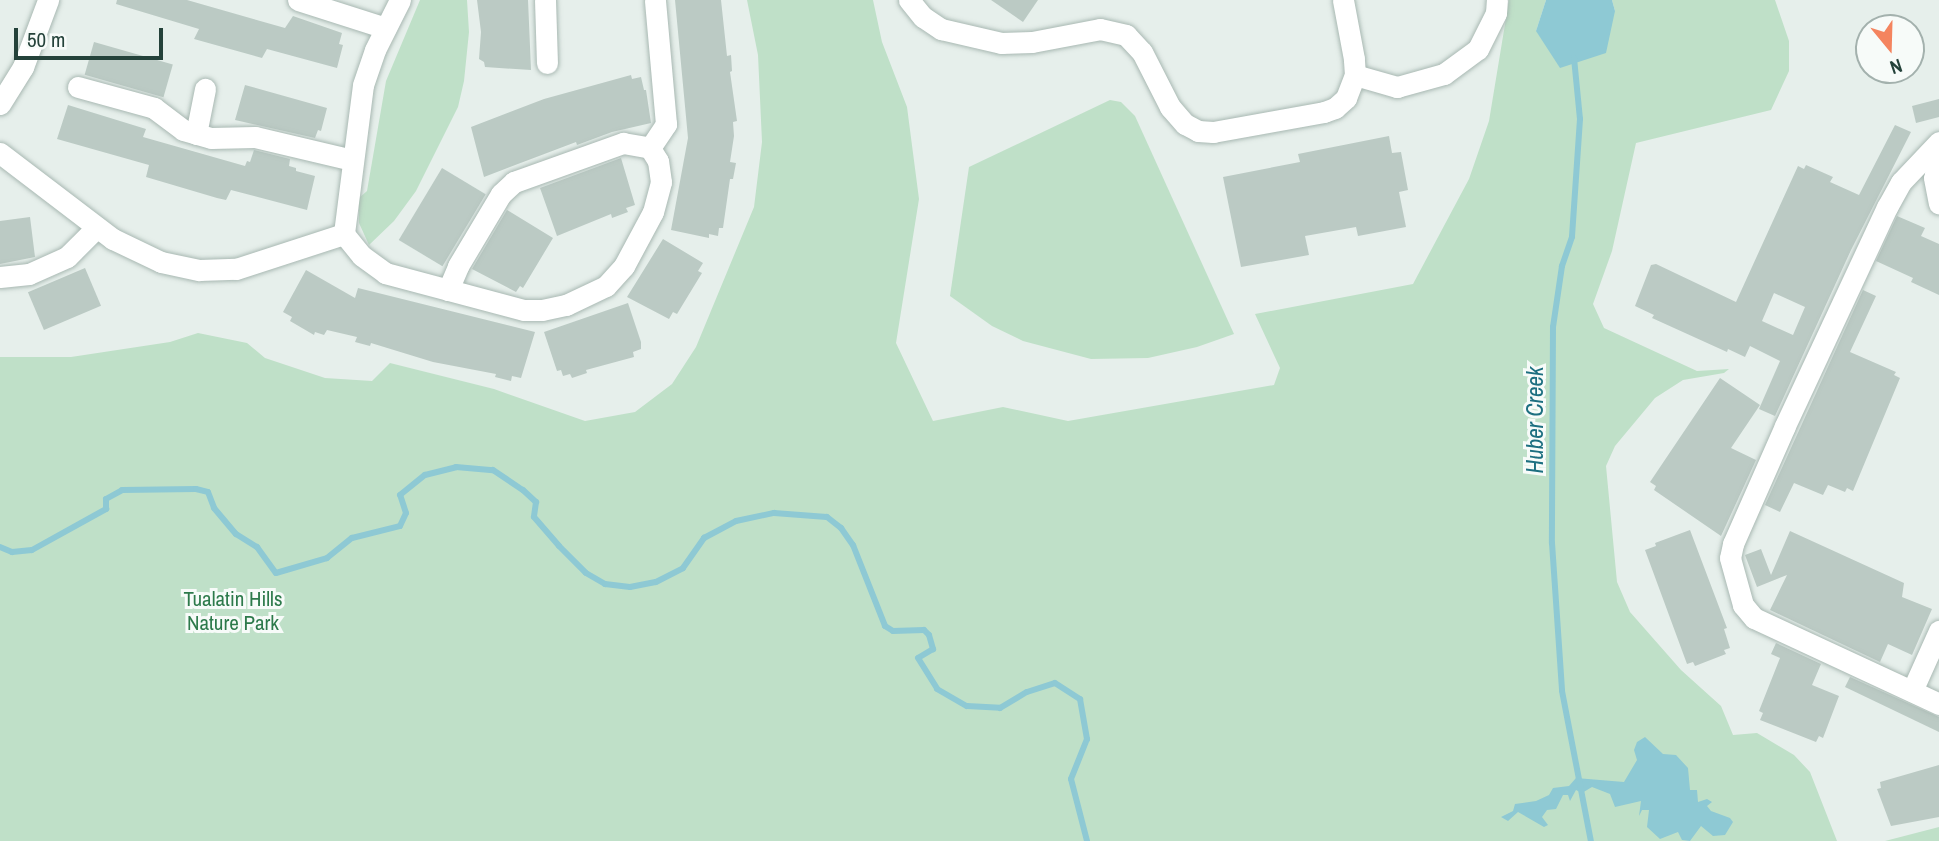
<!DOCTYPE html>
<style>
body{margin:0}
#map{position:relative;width:1939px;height:841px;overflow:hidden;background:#e6efeb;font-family:"Archivo Narrow",sans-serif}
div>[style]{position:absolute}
.green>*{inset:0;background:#bfe0c8}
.water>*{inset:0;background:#8ec9d4}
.stream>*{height:6px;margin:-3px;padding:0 3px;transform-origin:3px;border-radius:3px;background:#8ec9d4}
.building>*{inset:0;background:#bbcac4;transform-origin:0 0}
.roads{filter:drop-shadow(0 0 2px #a8b8b2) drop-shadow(0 0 2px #a8b8b2)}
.minor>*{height:21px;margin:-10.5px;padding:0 10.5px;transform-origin:10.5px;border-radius:10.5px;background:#fff}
span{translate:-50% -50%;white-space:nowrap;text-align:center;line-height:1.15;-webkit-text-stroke:6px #f7fbf9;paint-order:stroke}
.park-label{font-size:21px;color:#2d7a4b}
.water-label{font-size:23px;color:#1c6f80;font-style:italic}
.north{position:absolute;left:1855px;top:14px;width:70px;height:70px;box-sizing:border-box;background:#f7fbf9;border:2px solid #a3b1ad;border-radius:50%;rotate:161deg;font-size:19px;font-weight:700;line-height:28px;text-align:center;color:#24423a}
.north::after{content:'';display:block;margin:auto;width:24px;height:32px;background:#f4845f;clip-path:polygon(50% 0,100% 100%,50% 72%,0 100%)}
.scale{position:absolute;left:14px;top:28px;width:149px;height:32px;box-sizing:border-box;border:4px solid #24423a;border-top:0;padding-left:9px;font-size:21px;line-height:24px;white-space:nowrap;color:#24423a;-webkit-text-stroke:5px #f7fbf9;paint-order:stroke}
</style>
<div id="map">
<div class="green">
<div style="clip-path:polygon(420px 0,467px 0,469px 32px,464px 81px,458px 107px,416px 191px,394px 221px,369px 245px,359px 223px,359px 198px,367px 191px,386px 81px)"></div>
<div style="clip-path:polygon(747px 0,873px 0,882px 42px,907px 107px,919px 199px,896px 343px,933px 421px,1003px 407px,1068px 421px,1274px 385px,1280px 368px,1255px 314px,1413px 284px,1469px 179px,1489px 121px,1509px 0,1546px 0,1536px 31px,1615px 11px,1612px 0,1775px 0,1789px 41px,1789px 71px,1771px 110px,1636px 143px,1612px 251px,1593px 304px,1604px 328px,1697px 371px,1729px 369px,1724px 373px,1683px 380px,1655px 398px,1615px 446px,1606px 466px,1617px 582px,1630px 612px,1681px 670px,1721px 706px,1733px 735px,1757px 733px,1794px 755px,1810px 772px,1837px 841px,0 841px,0 357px,71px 357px,170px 342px,198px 333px,247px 343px,265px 358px,325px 378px,372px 381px,390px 363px,494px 389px,585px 421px,635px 412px,672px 384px,696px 347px,754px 207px,762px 142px,758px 55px)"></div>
<div style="clip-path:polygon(1110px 100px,1121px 102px,1135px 116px,1234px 334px,1197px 347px,1148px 358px,1091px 359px,1023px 341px,992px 326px,950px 296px,969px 167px)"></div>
<div style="clip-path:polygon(1939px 827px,1939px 841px,1885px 841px)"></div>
</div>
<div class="water">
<div style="clip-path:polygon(1546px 0,1612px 0,1615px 11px,1606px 53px,1560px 68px,1536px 31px)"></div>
<div style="clip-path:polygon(1645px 737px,1663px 754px,1676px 755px,1688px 768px,1690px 790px,1697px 790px,1698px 802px,1707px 799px,1712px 802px,1707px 806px,1711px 811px,1730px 818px,1733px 822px,1725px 835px,1713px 836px,1701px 826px,1690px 841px,1682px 840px,1678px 832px,1660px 839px,1647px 827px,1649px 810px,1642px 810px,1639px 816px,1641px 801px,1615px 807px,1610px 794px,1592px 787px,1582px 793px,1576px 790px,1570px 801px,1568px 795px,1563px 795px,1556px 809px,1547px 810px,1542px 817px,1548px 825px,1544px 827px,1518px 812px,1508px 821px,1501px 817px,1513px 811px,1515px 804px,1536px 801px,1549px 795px,1553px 788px,1569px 786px,1576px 778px,1624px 782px,1637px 760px,1634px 750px,1637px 742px)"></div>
</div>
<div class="stream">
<div style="left:1574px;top:58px;width:61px;rotate:84.4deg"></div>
<div style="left:1580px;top:119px;width:118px;rotate:93.9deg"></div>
<div style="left:1572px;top:237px;width:31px;rotate:109deg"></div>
<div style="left:1562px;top:266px;width:62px;rotate:98.4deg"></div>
<div style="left:1553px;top:327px;width:216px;rotate:90.3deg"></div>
<div style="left:1552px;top:543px;width:148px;rotate:86.1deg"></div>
<div style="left:1562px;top:691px;width:153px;rotate:79.1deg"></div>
<div style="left:0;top:547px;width:13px;rotate:23deg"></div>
<div style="left:12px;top:552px;width:20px;rotate:-6deg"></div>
<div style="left:32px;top:550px;width:85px;rotate:-29deg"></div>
<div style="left:106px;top:509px;width:10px;rotate:-90deg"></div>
<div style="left:106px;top:499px;width:18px;rotate:-29deg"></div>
<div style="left:122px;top:490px;width:74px;rotate:-0.8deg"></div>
<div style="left:196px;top:489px;width:12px;rotate:14deg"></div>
<div style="left:208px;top:492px;width:17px;rotate:69deg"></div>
<div style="left:214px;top:508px;width:34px;rotate:50deg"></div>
<div style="left:236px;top:534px;width:25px;rotate:32deg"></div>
<div style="left:257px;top:547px;width:32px;rotate:54deg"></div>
<div style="left:276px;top:573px;width:53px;rotate:-16.4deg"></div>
<div style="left:327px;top:558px;width:32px;rotate:-39deg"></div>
<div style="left:352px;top:538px;width:49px;rotate:-14deg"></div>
<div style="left:400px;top:526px;width:14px;rotate:-65deg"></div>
<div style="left:406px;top:513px;width:19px;rotate:-108deg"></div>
<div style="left:400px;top:495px;width:32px;rotate:-39deg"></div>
<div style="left:425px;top:475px;width:32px;rotate:-14deg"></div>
<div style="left:456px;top:467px;width:37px;rotate:5deg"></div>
<div style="left:493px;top:470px;width:36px;rotate:34deg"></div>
<div style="left:523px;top:490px;width:18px;rotate:43deg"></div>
<div style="left:536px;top:502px;width:15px;rotate:98deg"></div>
<div style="left:534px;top:517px;width:38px;rotate:49deg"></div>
<div style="left:559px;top:546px;width:38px;rotate:45deg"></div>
<div style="left:586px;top:573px;width:22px;rotate:30deg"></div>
<div style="left:605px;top:584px;width:25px;rotate:7deg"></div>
<div style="left:630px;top:587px;width:26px;rotate:-11deg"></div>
<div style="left:656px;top:582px;width:30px;rotate:-27deg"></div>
<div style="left:683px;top:568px;width:37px;rotate:-55deg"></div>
<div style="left:704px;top:538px;width:36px;rotate:-28deg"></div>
<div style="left:736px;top:521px;width:39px;rotate:-12deg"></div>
<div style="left:774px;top:513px;width:53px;rotate:4.3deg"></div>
<div style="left:827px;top:517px;width:18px;rotate:38deg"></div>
<div style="left:841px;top:528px;width:21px;rotate:55deg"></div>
<div style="left:853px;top:545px;width:87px;rotate:68.4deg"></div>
<div style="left:885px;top:626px;width:9px;rotate:32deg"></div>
<div style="left:893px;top:631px;width:31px;rotate:-2deg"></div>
<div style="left:924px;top:630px;width:7px;rotate:45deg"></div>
<div style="left:929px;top:635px;width:15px;rotate:74deg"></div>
<div style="left:933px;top:649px;width:17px;rotate:149deg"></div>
<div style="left:918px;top:658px;width:36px;rotate:58deg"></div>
<div style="left:937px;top:689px;width:34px;rotate:30deg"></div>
<div style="left:967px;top:706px;width:33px;rotate:3deg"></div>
<div style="left:1000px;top:708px;width:31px;rotate:-31deg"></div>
<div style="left:1027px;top:692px;width:29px;rotate:-18deg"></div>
<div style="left:1055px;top:683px;width:30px;rotate:33deg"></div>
<div style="left:1080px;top:699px;width:41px;rotate:80.1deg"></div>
<div style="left:1087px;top:739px;width:43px;rotate:111.8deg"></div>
<div style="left:1071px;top:779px;width:64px;rotate:75.5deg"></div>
</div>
<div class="building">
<div style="clip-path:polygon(117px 0,187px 0,285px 28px,293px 16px,342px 33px,339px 44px,343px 45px,337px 68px,267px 49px,262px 58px,194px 39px,199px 29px,116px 4px)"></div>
<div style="clip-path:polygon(477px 0,528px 0,531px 70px,485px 67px,484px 62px,479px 59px,481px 32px)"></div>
<div style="clip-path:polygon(675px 0,721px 0,727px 56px,731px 55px,732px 71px,730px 72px,737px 121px,733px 122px,734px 136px,730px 162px,736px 163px,733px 179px,730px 179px,723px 228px,719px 228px,718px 236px,709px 234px,709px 238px,671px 230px,688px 138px)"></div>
<div style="clip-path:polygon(991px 0,1038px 0,1023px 22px)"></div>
<div style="left:94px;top:42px;width:82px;height:34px;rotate:16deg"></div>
<div style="clip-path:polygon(631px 75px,632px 79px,641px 77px,644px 90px,646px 90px,651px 123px,612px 132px,577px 145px,576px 142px,484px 177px,471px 127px,544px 99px)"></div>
<div style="clip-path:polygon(245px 85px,327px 108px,321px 131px,318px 130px,315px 138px,235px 120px)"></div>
<div style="clip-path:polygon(1939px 99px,1939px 117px,1916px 123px,1912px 106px)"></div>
<div style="clip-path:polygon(68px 105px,146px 129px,143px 137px,245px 166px,247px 161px,250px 162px,254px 150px,290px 159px,289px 166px,296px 168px,296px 171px,315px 176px,307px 210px,231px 190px,226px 200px,217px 198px,146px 177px,149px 165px,57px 139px)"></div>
<div style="clip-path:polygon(evenodd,1895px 125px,1911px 132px,1851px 250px,1775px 416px,1759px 409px,1780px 361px,1750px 346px,1745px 357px,1728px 349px,1727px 352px,1652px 318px,1654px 315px,1635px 306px,1651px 265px,1656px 264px,1736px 302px,1798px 166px,1804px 169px,1806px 165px,1833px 177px,1830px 182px,1859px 195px,1895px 125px,1774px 293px,1805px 307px,1793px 335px,1762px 321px,1774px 293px)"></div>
<div style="clip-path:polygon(1389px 136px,1392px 153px,1401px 152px,1408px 190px,1399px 192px,1406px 227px,1358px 236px,1356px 227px,1305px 236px,1309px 255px,1241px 267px,1223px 177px,1300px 162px,1298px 154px)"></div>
<div style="clip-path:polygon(621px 158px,635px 205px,626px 208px,628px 212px,612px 218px,611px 214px,557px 236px,540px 188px)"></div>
<div style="left:442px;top:168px;width:51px;height:84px;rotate:31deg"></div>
<div style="clip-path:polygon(507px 210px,553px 238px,523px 288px,520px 286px,516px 292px,472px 269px)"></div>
<div style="clip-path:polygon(1897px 216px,1925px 228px,1921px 236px,1939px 244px,1939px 295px,1911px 282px,1913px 278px,1876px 261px)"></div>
<div style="clip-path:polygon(30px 217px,35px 257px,0 264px,0 221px)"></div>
<div style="clip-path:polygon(663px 239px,703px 263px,698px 271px,702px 273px,677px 314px,673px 312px,669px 319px,627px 297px)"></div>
<div style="left:85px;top:268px;width:41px;height:62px;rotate:67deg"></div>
<div style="clip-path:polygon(306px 270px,355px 298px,358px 288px,535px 332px,521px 378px,512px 376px,511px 381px,495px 377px,496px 374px,433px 362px,371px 343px,370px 346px,355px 342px,357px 337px,327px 330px,324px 335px,315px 332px,314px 335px,290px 321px,292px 317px,283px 312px)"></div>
<div style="clip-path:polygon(1863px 290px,1876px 296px,1850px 352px,1896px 372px,1894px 375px,1900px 378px,1853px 491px,1847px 488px,1845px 492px,1828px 485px,1823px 495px,1794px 483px,1780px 512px,1765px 505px)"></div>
<div style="clip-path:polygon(628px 303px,641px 342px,641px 349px,633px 352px,634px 357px,586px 370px,587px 373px,572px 378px,570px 374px,563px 376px,561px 370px,557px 371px,544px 332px)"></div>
<div style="clip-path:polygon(1720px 378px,1760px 405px,1731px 448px,1756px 460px,1721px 536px,1654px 490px,1656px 486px,1650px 482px)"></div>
<div style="clip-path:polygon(1690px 530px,1727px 628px,1724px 629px,1730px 648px,1724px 650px,1726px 654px,1695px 666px,1693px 662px,1687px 664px,1645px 550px,1656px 546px,1655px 543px)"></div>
<div style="clip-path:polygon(1790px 531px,1904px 583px,1902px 597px,1932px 609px,1912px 655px,1888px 644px,1880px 662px,1770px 610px,1787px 575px,1757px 587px,1745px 555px,1761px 549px,1771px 575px)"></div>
<div style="clip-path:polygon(1776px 643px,1821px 664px,1812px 685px,1839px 696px,1823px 738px,1819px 736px,1816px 742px,1760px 720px,1763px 713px,1759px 711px,1780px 658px,1771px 654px)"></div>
<div style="clip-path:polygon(1850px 677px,1939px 717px,1939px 732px,1845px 687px)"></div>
<div style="clip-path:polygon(1939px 765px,1939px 817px,1891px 826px,1877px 789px,1881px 788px,1880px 782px)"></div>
</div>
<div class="roads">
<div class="minor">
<div style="left:298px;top:0;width:92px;rotate:17.7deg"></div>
<div style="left:400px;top:0;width:56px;rotate:116.6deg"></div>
<div style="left:375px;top:50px;width:37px;rotate:109deg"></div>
<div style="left:363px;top:85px;width:150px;rotate:97.3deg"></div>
<div style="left:344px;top:234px;width:28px;rotate:51deg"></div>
<div style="left:362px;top:256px;width:29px;rotate:36deg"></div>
<div style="left:385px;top:273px;width:144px;rotate:14.9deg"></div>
<div style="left:524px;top:310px;width:18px"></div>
<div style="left:542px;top:310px;width:25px;rotate:-12deg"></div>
<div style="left:566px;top:305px;width:44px;rotate:-25.4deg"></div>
<div style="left:606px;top:286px;width:27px;rotate:-48deg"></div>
<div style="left:624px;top:266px;width:61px;rotate:-61.8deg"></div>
<div style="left:653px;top:212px;width:31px;rotate:-75deg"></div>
<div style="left:661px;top:182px;width:21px;rotate:-98deg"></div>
<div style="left:658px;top:161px;width:15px;rotate:-122deg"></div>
<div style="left:650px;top:148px;width:29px;rotate:-56deg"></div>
<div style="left:666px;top:124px;width:124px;rotate:-95.1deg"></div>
<div style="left:545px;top:0;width:63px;rotate:88.2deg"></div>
<div style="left:909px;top:0;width:22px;rotate:51deg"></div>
<div style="left:923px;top:17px;width:22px;rotate:34deg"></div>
<div style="left:941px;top:29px;width:62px;rotate:13.1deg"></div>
<div style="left:1001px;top:43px;width:31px;rotate:-2deg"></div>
<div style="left:1032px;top:42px;width:69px;rotate:-10.8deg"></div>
<div style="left:1100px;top:29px;width:27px;rotate:13deg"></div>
<div style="left:1126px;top:35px;width:23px;rotate:47deg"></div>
<div style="left:1142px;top:52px;width:62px;rotate:63deg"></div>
<div style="left:1170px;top:107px;width:23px;rotate:49deg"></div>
<div style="left:1185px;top:124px;width:15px;rotate:28deg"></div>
<div style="left:1198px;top:131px;width:15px;rotate:4deg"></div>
<div style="left:1213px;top:132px;width:113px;rotate:-10.2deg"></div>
<div style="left:1324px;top:112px;width:12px;rotate:-20deg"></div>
<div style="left:1335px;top:108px;width:15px;rotate:-42deg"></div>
<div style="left:1346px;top:98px;width:25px;rotate:-69deg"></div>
<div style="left:1355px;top:75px;width:16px;rotate:-94deg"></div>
<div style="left:1354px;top:59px;width:60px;rotate:-100.6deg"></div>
<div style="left:1355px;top:75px;width:44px;rotate:15.9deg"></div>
<div style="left:1397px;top:87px;width:49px;rotate:-15.5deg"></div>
<div style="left:1444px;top:74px;width:42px;rotate:-36.3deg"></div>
<div style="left:1478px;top:49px;width:40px;rotate:-63.4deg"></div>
<div style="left:1496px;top:13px;width:13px;rotate:-86deg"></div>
<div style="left:78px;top:87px;width:79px;rotate:15.4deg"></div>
<div style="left:154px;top:108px;width:36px;rotate:37deg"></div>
<div style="left:183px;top:130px;width:29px;rotate:16deg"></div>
<div style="left:211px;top:138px;width:44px;rotate:-1.3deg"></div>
<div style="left:255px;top:137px;width:100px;rotate:13.3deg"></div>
<div style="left:0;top:104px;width:44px;rotate:-58.1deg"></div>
<div style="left:23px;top:67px;width:72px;rotate:-69.5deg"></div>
<div style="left:196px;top:134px;width:46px;rotate:-78.7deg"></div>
<div style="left:1939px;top:142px;width:55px;rotate:133.5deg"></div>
<div style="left:1901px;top:182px;width:29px;rotate:119deg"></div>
<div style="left:1887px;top:207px;width:242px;rotate:115deg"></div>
<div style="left:1785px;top:426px;width:129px;rotate:113.8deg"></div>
<div style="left:1733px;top:544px;width:14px;rotate:102deg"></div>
<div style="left:1730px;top:558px;width:49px;rotate:74.5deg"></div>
<div style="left:1743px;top:605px;width:17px;rotate:50deg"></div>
<div style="left:1754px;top:618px;width:204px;rotate:24.9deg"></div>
<div style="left:1939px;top:151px;width:27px;rotate:100deg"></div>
<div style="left:1934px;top:178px;width:26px;rotate:79deg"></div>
<div style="left:0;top:153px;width:142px;rotate:37.3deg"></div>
<div style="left:113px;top:239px;width:53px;rotate:25.6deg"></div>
<div style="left:161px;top:262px;width:39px;rotate:12deg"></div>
<div style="left:199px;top:270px;width:37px;rotate:-2deg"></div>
<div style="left:236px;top:269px;width:114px;rotate:-18deg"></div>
<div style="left:0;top:277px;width:29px;rotate:-6deg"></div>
<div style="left:29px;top:274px;width:42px;rotate:-24.1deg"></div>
<div style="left:67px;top:257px;width:42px;rotate:-45deg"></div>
<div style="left:448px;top:290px;width:26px;rotate:-67deg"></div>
<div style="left:458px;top:266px;width:84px;rotate:-59.2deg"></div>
<div style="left:501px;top:194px;width:18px;rotate:-43deg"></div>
<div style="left:514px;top:182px;width:116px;rotate:-19.7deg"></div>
<div style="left:623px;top:143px;width:27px;rotate:10deg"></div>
<div style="left:1912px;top:691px;width:66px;rotate:-65.8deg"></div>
</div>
</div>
<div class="park-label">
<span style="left:233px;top:611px">Tualatin Hills<br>Nature Park</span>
</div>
<div class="water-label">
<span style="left:1535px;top:420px;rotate:-90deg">Huber Creek</span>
</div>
<div class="north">N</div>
<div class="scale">50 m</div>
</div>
